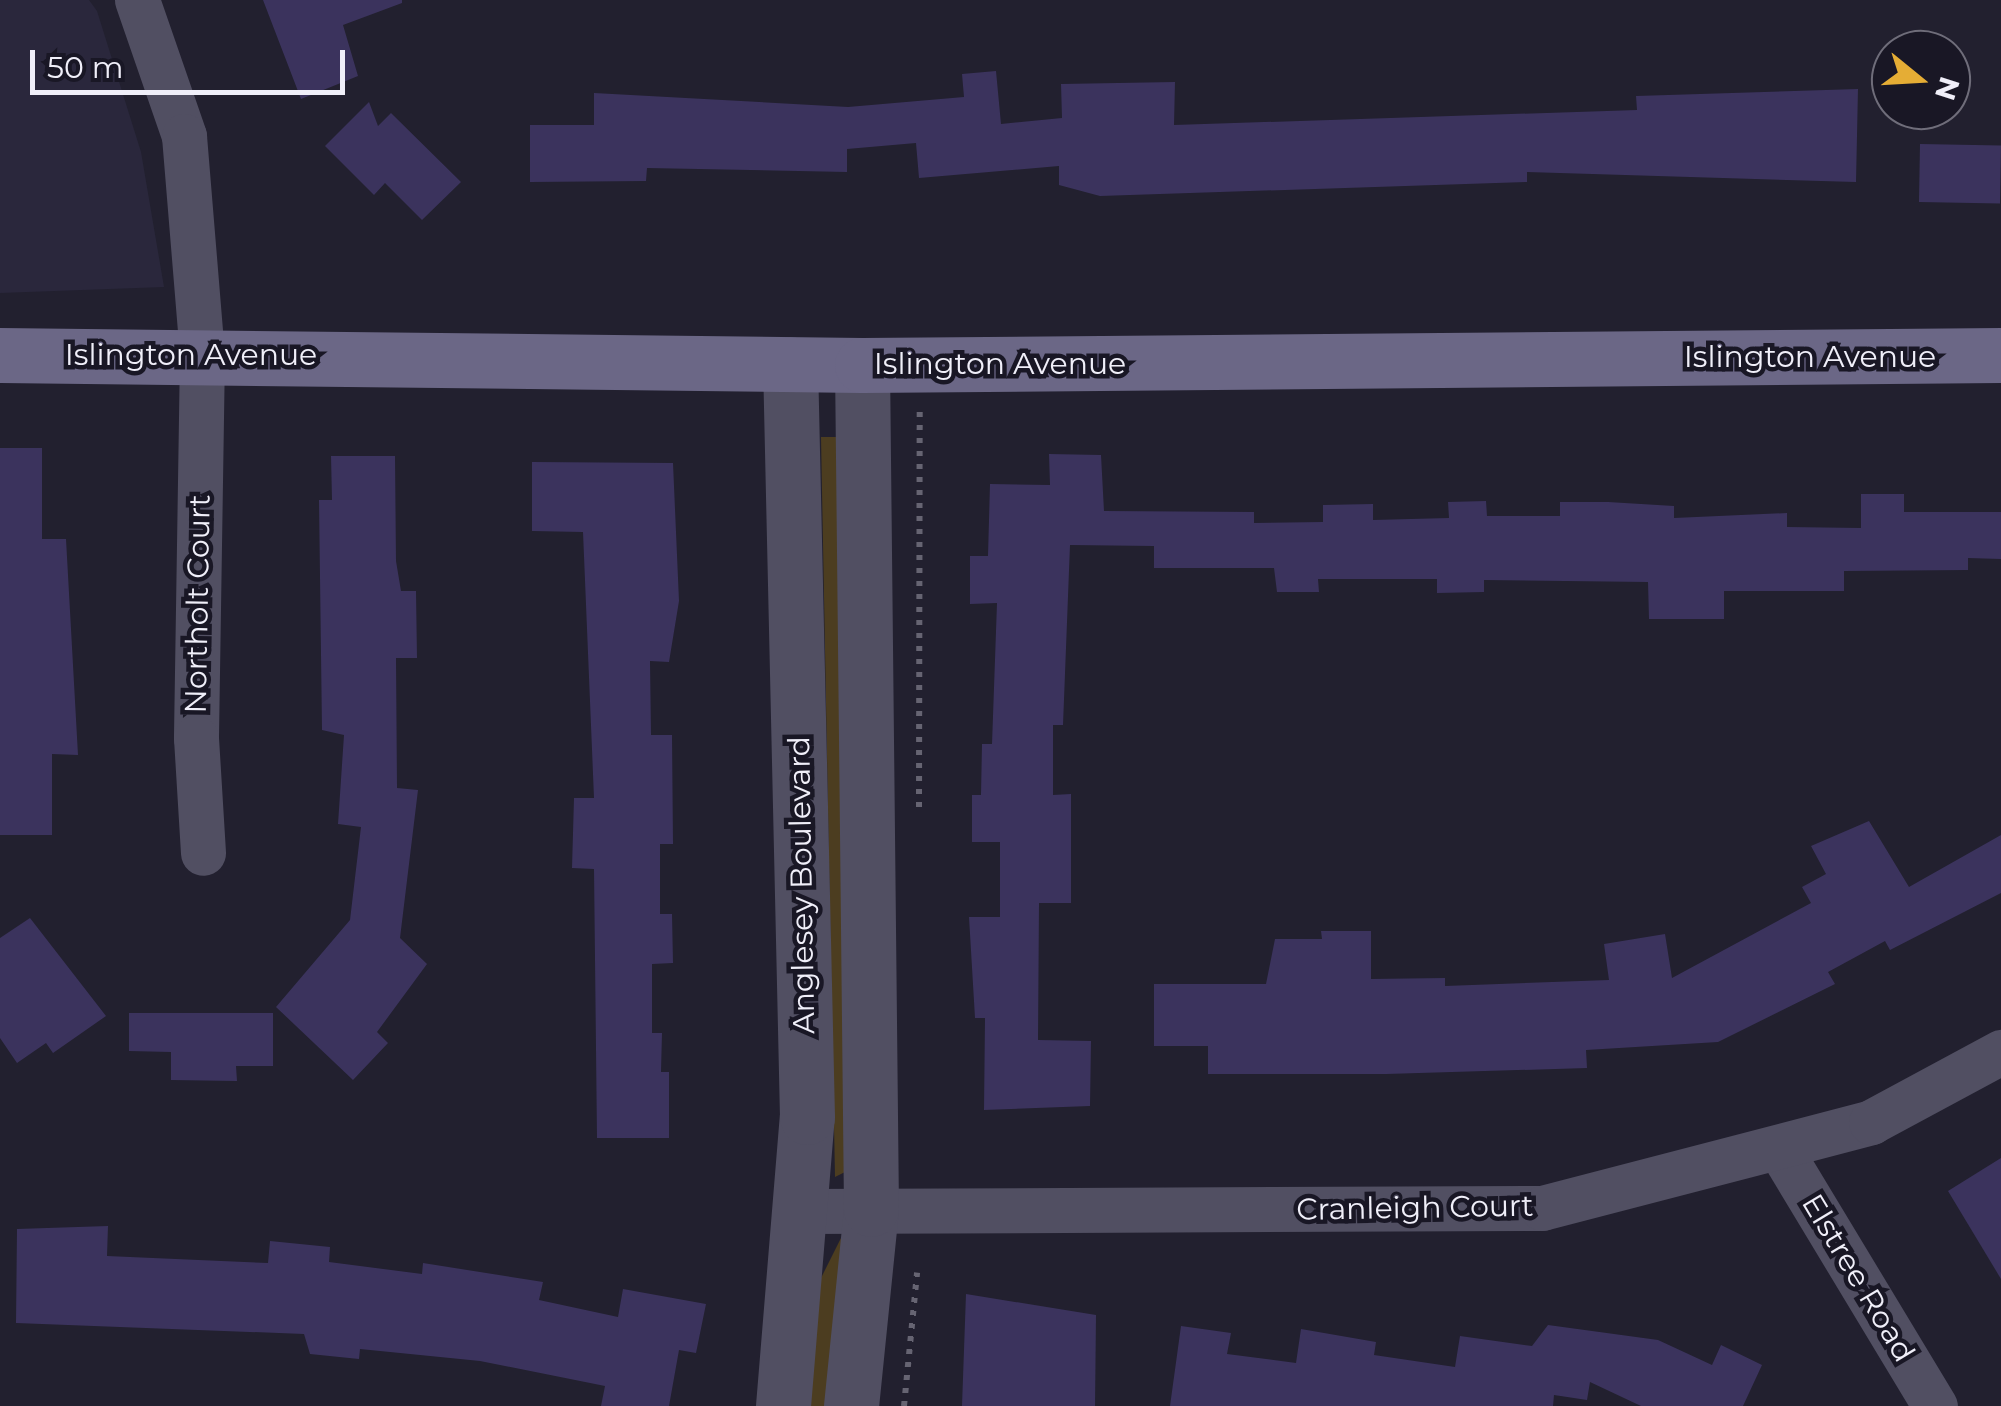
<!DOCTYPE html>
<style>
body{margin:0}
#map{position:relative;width:2001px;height:1406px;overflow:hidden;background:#22202f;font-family:Montserrat,sans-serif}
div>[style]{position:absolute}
.built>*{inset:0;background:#2a273c}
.green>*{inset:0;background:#4c3d20}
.building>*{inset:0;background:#3b335d;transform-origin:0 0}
.path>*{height:6px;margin-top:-3px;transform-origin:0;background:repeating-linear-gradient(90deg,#666472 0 5px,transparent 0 13px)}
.minor>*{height:45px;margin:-22.5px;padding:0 22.5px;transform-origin:22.5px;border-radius:22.5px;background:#514f62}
.tertiary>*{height:55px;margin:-27.5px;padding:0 27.5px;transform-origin:27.5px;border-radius:27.5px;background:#514f62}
.secondary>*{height:55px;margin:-27.5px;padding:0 27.5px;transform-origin:27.5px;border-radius:27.5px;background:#6b6786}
span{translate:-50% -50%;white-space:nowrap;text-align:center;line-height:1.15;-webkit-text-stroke:9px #191725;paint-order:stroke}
.street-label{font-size:30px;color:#f0eff9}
.north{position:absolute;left:1871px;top:30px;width:100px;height:100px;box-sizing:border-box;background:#191725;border:2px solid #6f6d7a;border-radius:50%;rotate:108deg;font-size:28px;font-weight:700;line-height:40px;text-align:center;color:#f0eff9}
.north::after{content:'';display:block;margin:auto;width:35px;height:45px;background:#e5ad35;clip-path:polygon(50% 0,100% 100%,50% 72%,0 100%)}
.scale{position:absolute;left:30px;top:50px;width:315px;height:45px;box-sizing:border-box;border:5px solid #f0eff9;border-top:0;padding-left:12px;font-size:30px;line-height:35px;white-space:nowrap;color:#f0eff9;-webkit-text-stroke:8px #191725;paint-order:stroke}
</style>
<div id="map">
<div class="built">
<div style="clip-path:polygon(0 0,89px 0,97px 11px,141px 152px,164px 287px,0 293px)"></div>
</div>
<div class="green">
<div style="clip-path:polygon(821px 437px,844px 437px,847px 1171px,835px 1177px)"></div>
<div style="clip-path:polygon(842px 1236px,839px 1406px,801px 1406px,815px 1290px)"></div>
</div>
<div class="building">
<div style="clip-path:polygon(263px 0,402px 0,402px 3px,343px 25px,358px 76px,301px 99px)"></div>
<div style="clip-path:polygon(996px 71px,1001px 124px,1062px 118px,1061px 84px,1175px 82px,1174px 125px,1637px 110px,1636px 96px,1858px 89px,1856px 182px,1527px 172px,1527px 182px,1100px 196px,1059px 185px,1059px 166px,919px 178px,916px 143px,847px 149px,847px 172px,647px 168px,646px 181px,530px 182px,530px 125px,594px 125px,594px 93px,848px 107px,964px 97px,962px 74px)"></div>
<div style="clip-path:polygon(369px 102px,378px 126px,391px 113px,461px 182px,422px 220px,385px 183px,374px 195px,325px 146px)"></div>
<div style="left:1920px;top:144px;width:81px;height:58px;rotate:1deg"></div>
<div style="clip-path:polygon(0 448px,42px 448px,42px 539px,66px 539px,78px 755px,52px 754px,52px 835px,0 835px)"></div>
<div style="clip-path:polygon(1049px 454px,1101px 455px,1104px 511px,1254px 512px,1254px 523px,1323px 522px,1323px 505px,1373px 504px,1373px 520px,1449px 518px,1448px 502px,1486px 501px,1487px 516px,1560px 516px,1560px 502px,1608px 502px,1674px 506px,1674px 518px,1787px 513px,1787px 527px,1861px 528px,1861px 494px,1904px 494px,1904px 512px,2001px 512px,2001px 559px,1968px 558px,1968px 570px,1844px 571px,1844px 591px,1724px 591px,1724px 619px,1649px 619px,1648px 582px,1484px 580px,1484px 592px,1437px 593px,1437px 579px,1318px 579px,1319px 592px,1277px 592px,1274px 568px,1154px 568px,1154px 546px,1070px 545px,1063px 725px,1053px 725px,1053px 795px,1071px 794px,1071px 903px,1039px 903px,1038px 1040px,1091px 1041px,1090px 1106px,984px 1110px,985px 1018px,975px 1018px,969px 917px,1000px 917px,1000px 842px,972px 842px,972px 795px,981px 795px,982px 744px,992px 744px,997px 603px,970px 604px,970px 556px,988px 556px,990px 484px,1050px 485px)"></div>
<div style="clip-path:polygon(331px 456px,395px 456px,396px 561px,401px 591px,416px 591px,417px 658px,396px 658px,397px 788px,418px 790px,400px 938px,427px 964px,377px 1032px,388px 1043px,353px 1080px,276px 1007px,350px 920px,361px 827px,338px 824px,344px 735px,322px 730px,319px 500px,332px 500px)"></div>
<div style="clip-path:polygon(532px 462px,673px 463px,679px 601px,669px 662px,650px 661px,651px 735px,672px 735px,673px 844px,660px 844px,660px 914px,672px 914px,673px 963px,652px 964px,652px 1033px,662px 1033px,661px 1072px,669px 1072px,669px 1138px,597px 1138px,594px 869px,572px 868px,574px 798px,594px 798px,583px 532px,532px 531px)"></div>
<div style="clip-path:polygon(1869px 821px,1909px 887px,2001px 835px,2001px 893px,1890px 950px,1885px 941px,1828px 972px,1835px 984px,1718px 1042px,1586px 1050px,1587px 1068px,1386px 1074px,1208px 1074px,1208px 1046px,1154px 1046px,1154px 984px,1266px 984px,1275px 939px,1322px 939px,1321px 931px,1371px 931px,1371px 979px,1445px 978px,1445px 986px,1609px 980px,1604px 944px,1665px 934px,1672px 978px,1811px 903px,1802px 887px,1826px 874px,1811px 846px)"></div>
<div style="clip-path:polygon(30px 918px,106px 1016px,53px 1053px,46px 1043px,17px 1063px,0 1038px,0 938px)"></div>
<div style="clip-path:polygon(129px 1013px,273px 1013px,273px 1066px,236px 1066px,237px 1081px,171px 1080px,171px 1052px,129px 1051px)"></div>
<div style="clip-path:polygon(2001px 1158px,2001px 1279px,1948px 1191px)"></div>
<div style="clip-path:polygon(108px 1226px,107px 1256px,268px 1263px,270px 1241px,330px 1247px,329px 1262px,422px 1274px,423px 1263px,543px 1282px,539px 1300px,618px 1317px,623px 1289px,706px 1304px,696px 1353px,679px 1350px,669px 1406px,601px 1406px,605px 1386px,480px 1361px,360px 1349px,359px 1359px,310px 1354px,304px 1334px,16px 1323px,17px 1229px)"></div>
<div style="clip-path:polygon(966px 1294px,1096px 1315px,1095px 1406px,962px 1406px)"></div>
<div style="clip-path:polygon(1548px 1325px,1658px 1340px,1712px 1365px,1721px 1345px,1762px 1365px,1743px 1406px,1641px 1406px,1590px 1382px,1587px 1400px,1554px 1395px,1553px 1406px,1170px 1406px,1181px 1326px,1231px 1333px,1227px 1354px,1296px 1363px,1301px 1329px,1376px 1342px,1374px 1355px,1455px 1367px,1460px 1336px,1532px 1346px)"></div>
</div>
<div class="path">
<div style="left:919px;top:807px;width:397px;rotate:-89.9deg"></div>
<div style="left:904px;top:1406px;width:134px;rotate:-84.4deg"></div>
</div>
<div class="minor">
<div style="left:137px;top:0;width:144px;rotate:70.9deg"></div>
<div style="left:184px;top:136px;width:219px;rotate:85.3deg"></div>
<div style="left:202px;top:354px;width:384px;rotate:90.9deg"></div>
<div style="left:196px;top:738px;width:115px;rotate:86.5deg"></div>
<div style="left:1781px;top:1151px;width:298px;rotate:58.9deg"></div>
<div style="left:801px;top:1211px;width:741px;rotate:-0.23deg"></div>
<div style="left:1542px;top:1208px;width:340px;rotate:-14.6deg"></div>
<div style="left:1871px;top:1122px;width:148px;rotate:-28.3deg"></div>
</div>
<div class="tertiary">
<div style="left:783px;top:1406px;width:290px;rotate:-85.3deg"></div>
<div style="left:807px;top:1117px;width:753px;rotate:-91.29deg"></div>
<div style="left:851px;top:1406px;width:198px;rotate:-84.2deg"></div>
<div style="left:871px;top:1209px;width:844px;rotate:-90.61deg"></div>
</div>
<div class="secondary">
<div style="left:0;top:355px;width:862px;rotate:0.66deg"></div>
<div style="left:862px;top:365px;width:1139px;rotate:-0.5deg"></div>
</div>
<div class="street-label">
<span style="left:191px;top:355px">Islington Avenue</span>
<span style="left:1810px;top:357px">Islington Avenue</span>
<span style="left:1000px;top:364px">Islington Avenue</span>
<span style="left:198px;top:604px;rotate:-89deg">Northolt Court</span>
<span style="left:802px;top:885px;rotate:-91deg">Anglesey Boulevard</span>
<span style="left:1415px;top:1208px;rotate:-1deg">Cranleigh Court</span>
<span style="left:1858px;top:1278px;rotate:59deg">Elstree Road</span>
</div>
<div class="north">N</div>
<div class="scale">50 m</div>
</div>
